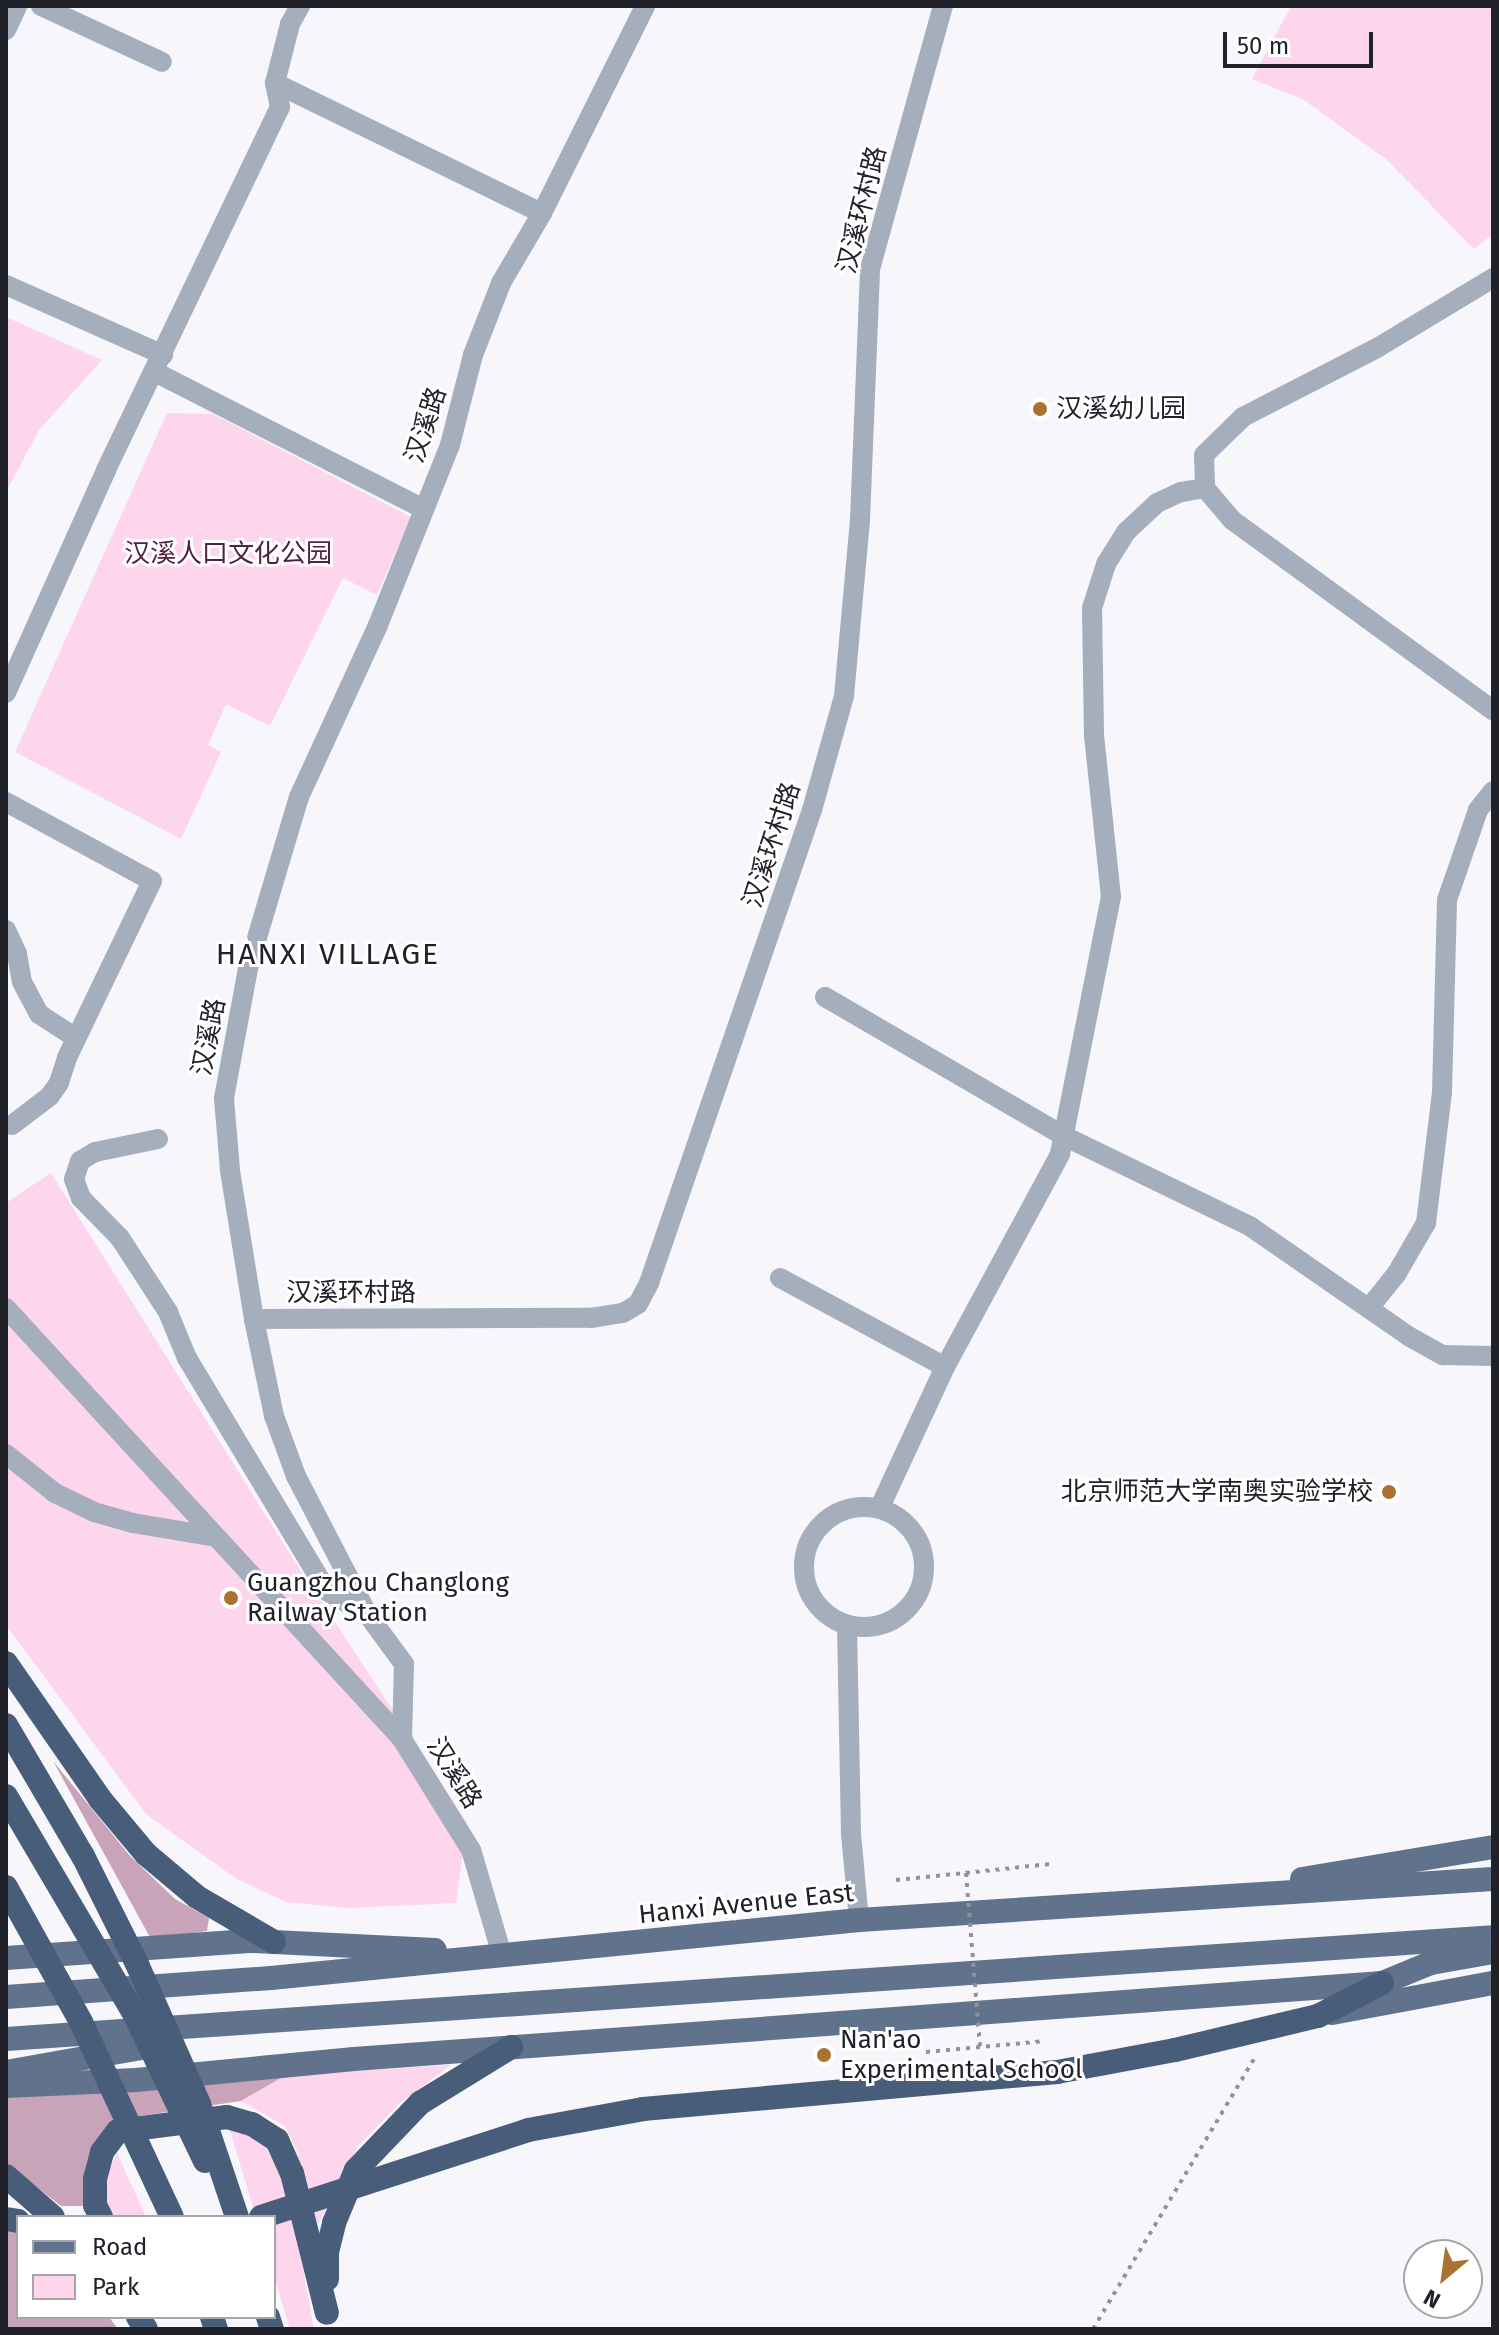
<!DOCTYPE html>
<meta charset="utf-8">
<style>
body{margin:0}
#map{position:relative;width:1499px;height:2335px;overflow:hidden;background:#f6f6fb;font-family:"Fira Sans","Noto Sans SC",sans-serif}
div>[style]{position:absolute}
.green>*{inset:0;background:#fdd5ec}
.forest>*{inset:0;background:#c9a3b9}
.path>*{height:4px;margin-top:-2px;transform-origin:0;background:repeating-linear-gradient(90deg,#929299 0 4px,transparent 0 10px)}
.minor>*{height:20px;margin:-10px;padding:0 10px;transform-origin:10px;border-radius:10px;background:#a4aebd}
.minor>.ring{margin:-10px;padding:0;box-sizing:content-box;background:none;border:20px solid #a4aebd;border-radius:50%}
.major>*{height:24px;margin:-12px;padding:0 12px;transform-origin:12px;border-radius:12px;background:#60728c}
.highway>*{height:24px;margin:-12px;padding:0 12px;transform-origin:12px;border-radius:12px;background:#485d7a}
.path-bridge>*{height:4px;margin-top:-2px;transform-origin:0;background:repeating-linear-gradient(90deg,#929299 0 4px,transparent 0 10px)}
.highway-bridge>*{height:24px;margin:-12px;padding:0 12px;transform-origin:12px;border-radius:12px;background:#485d7a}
.dots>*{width:22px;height:22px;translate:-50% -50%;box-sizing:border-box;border:4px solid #fff;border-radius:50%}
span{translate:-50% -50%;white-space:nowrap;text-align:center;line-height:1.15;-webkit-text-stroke:6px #fff;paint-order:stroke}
.street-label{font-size:26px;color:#21212a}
.poi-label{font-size:26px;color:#21212a}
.left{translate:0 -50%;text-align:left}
.right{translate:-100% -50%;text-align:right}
.park-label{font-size:26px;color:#532242}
.quarter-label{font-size:30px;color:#21212a;letter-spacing:2px}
.frame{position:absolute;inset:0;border:8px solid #21212a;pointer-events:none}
.legend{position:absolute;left:16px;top:2215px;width:260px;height:104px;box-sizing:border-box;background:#fff;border:2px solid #a6a6aa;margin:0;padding:10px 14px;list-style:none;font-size:24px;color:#21212a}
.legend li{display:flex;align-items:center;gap:16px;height:40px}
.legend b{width:40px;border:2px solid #a6a6aa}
.north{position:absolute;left:1403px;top:2239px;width:80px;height:80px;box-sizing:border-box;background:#fff;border:2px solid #a6a6aa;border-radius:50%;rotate:209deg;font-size:22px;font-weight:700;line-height:32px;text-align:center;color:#21212a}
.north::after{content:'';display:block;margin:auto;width:28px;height:36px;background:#aa712f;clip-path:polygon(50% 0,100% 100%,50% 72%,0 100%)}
.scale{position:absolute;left:1223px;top:32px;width:150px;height:36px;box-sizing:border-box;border:4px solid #21212a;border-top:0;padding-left:10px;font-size:24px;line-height:28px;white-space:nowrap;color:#21212a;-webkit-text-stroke:6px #fff;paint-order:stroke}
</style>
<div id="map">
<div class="green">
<div style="clip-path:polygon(1291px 6px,1493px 6px,1493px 234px,1474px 249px,1386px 159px,1304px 100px,1252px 79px)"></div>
<div style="clip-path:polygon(6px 317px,102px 360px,39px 430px,6px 492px)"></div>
<div style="clip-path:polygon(167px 413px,213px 414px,411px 517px,377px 595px,343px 578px,270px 726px,226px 704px,208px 745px,221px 752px,181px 839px,15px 752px)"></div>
<div style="clip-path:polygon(51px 1173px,290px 1554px,467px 1823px,456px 1903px,349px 1908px,286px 1902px,235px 1878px,146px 1814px,6px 1625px,6px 1203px)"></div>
<div style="clip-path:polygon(451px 2065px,399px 2104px,358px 2146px,318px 2225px,297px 2151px,285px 2126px,241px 2101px,286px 2075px)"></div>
<div style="clip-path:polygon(228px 2124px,261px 2140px,286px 2177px,314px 2329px,290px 2329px,274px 2276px,274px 2217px,256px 2217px)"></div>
<div style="clip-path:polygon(117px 2153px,146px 2217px,107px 2215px,105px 2180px)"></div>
</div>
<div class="forest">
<div style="clip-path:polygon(53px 1761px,130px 1856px,175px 1899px,209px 1918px,207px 1931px,151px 1939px)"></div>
<div style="clip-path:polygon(286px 2075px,241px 2101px,112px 2120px,95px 2142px,85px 2206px,61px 2206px,6px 2163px,6px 2097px)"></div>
<div style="clip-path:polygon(6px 2210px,18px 2220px,18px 2317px,109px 2317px,118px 2329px,6px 2329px)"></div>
</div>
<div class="path">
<div style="left:896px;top:1880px;width:155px;rotate:-5.9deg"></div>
<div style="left:926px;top:2052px;width:119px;rotate:-5.3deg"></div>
<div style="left:1093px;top:2329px;width:314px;rotate:-59.2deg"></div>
</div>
<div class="minor">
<div style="left:41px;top:6px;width:133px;rotate:24.8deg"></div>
<div style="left:6px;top:30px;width:26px;rotate:-65deg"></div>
<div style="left:275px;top:83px;width:297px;rotate:26deg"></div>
<div style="left:1493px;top:278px;width:135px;rotate:148.9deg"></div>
<div style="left:1377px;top:348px;width:151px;rotate:152.8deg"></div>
<div style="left:1243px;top:417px;width:54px;rotate:135.7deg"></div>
<div style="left:1204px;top:455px;width:33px;rotate:88deg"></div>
<div style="left:1205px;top:488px;width:42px;rotate:49.8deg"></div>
<div style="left:1232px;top:520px;width:323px;rotate:36.1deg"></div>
<div style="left:6px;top:285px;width:172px;rotate:24deg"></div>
<div style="left:155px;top:372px;width:302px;rotate:27deg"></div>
<div style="left:6px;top:693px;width:244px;rotate:-65.8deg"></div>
<div style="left:106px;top:470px;width:403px;rotate:-64.4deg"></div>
<div style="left:280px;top:107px;width:25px;rotate:-102deg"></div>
<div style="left:275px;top:83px;width:61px;rotate:-75.7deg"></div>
<div style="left:290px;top:24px;width:21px;rotate:-61deg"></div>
<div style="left:6px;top:802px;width:166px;rotate:28.4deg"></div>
<div style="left:152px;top:881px;width:196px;rotate:115.7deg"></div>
<div style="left:67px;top:1058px;width:26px;rotate:108deg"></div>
<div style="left:59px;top:1083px;width:16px;rotate:125deg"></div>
<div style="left:50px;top:1096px;width:48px;rotate:142.7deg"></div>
<div style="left:6px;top:930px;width:26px;rotate:65deg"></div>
<div style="left:17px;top:954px;width:28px;rotate:80deg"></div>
<div style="left:22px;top:982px;width:36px;rotate:62deg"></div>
<div style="left:39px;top:1014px;width:44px;rotate:33deg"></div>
<div style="left:825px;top:997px;width:276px;rotate:30.2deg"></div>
<div style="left:1064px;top:1136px;width:208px;rotate:25.9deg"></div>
<div style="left:1251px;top:1227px;width:193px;rotate:34.7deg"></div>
<div style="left:1410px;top:1337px;width:38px;rotate:29deg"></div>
<div style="left:1443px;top:1355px;width:50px;rotate:1.1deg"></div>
<div style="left:158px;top:1139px;width:64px;rotate:168.3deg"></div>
<div style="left:95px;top:1152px;width:17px;rotate:149deg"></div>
<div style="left:80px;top:1161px;width:19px;rotate:108deg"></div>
<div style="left:74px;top:1179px;width:20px;rotate:70deg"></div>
<div style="left:81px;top:1198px;width:56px;rotate:45.7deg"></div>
<div style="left:120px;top:1238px;width:88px;rotate:57deg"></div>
<div style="left:168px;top:1312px;width:50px;rotate:67.6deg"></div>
<div style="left:187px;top:1358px;width:272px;rotate:59deg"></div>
<div style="left:327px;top:1591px;width:48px;rotate:30.3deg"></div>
<div style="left:780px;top:1278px;width:187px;rotate:28.3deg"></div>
<div style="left:6px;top:1308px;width:585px;rotate:47.42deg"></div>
<div style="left:1369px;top:1308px;width:45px;rotate:-51.3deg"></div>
<div style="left:1397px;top:1273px;width:58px;rotate:-59.9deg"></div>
<div style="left:1426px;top:1223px;width:132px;rotate:-83deg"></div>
<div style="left:1442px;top:1092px;width:192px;rotate:-88.5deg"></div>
<div style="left:1447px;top:900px;width:95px;rotate:-71deg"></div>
<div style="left:1478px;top:810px;width:24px;rotate:-52deg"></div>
<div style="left:254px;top:1319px;width:337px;rotate:-0.2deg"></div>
<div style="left:591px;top:1318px;width:32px;rotate:-9deg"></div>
<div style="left:623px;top:1313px;width:17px;rotate:-31deg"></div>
<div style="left:638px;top:1304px;width:24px;rotate:-62deg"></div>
<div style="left:649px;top:1283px;width:500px;rotate:-70.99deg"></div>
<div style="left:812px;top:810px;width:118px;rotate:-74.3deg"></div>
<div style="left:844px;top:696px;width:177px;rotate:-84.8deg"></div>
<div style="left:860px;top:520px;width:251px;rotate:-87.7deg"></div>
<div style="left:870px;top:269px;width:273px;rotate:-74.5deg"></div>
<div style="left:6px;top:1454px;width:63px;rotate:38.5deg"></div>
<div style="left:55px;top:1493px;width:43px;rotate:26deg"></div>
<div style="left:94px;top:1512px;width:41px;rotate:15.8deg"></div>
<div style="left:133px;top:1523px;width:84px;rotate:9.6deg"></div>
<div style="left:880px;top:1507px;width:154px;rotate:-65.1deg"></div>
<div style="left:945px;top:1367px;width:242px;rotate:-61.6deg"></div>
<div style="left:1060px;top:1154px;width:262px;rotate:-78.8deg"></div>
<div style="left:1111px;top:897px;width:163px;rotate:-96deg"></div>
<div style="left:1094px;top:735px;width:127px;rotate:-90.9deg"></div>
<div style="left:1092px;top:608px;width:46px;rotate:-72.3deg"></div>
<div style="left:1106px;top:564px;width:39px;rotate:-58deg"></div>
<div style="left:1127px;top:531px;width:41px;rotate:-43deg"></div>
<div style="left:1157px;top:503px;width:26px;rotate:-25deg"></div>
<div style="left:1181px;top:492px;width:24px;rotate:-9deg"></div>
<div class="ring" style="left:804px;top:1507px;width:100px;height:100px"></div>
<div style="left:847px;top:1625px;width:209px;rotate:88.9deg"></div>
<div style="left:851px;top:1834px;width:86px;rotate:84.7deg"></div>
<div style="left:502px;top:1955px;width:109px;rotate:-106.4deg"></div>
<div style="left:471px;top:1850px;width:131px;rotate:-121.9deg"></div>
<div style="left:402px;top:1739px;width:75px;rotate:-88.5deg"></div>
<div style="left:404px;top:1664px;width:61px;rotate:-126.3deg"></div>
<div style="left:368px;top:1615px;width:157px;rotate:-117.4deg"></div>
<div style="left:296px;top:1476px;width:64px;rotate:-110.1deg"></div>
<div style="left:274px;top:1416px;width:99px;rotate:-101.7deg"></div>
<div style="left:254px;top:1319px;width:151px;rotate:-99.2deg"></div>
<div style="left:230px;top:1170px;width:72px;rotate:-94.8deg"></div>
<div style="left:224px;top:1098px;width:132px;rotate:-79.5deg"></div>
<div style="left:248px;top:968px;width:178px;rotate:-73.4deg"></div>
<div style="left:299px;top:797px;width:189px;rotate:-65.3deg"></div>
<div style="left:378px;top:625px;width:194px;rotate:-68.2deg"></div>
<div style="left:450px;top:445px;width:93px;rotate:-75.7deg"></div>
<div style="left:473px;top:355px;width:77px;rotate:-68.7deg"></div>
<div style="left:501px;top:283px;width:81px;rotate:-59.6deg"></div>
<div style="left:542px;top:213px;width:231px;rotate:-63.5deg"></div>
</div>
<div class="major">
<div style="left:1302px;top:1879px;width:194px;rotate:-9.5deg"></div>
<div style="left:6px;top:1958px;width:247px;rotate:-4deg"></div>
<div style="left:252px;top:1941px;width:183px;rotate:2.8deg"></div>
<div style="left:6px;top:1997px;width:266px;rotate:-4.1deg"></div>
<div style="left:271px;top:1978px;width:591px;rotate:-5.63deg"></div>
<div style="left:859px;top:1920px;width:635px;rotate:-3.7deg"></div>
<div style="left:1332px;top:2013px;width:164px;rotate:-10.6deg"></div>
<div style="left:6px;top:2039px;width:1490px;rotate:-3.92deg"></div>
<div style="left:6px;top:2072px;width:166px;rotate:-10.1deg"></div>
<div style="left:6px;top:2086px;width:130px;rotate:-2.6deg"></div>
<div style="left:136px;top:2080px;width:219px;rotate:-5.5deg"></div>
<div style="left:354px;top:2059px;width:1031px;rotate:-4.23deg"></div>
<div style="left:1382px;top:1983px;width:53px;rotate:-22.2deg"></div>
<div style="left:1431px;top:1963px;width:63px;rotate:-10.1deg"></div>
</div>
<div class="highway">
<div style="left:6px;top:1663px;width:165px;rotate:55.3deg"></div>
<div style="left:100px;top:1799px;width:72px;rotate:50.1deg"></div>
<div style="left:146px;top:1854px;width:67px;rotate:40.1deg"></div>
<div style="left:197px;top:1897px;width:89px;rotate:30.3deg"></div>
<div style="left:1175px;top:2050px;width:147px;rotate:-13.4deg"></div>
<div style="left:1318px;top:2016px;width:72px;rotate:-27.3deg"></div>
<div style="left:6px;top:2176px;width:62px;rotate:41.1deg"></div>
<div style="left:101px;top:2217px;width:13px;rotate:-117deg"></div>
<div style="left:95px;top:2205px;width:26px;rotate:-90deg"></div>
<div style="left:95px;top:2179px;width:28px;rotate:-75deg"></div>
<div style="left:102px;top:2152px;width:26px;rotate:-53deg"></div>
<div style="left:118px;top:2131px;width:110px;rotate:-7.3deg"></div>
<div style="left:227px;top:2117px;width:26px;rotate:16deg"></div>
<div style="left:252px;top:2124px;width:30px;rotate:33deg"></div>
<div style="left:277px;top:2140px;width:36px;rotate:66deg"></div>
<div style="left:292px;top:2173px;width:144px;rotate:76deg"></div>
<div style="left:6px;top:2219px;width:12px;rotate:9deg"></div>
<div style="left:327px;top:2279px;width:27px;rotate:-90deg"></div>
<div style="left:327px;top:2252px;width:30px;rotate:-76deg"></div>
<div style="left:334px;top:2223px;width:57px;rotate:-67.5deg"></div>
<div style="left:356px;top:2170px;width:93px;rotate:-46.3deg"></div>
<div style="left:420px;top:2103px;width:107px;rotate:-31.6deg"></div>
<div style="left:138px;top:2317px;width:14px;rotate:56deg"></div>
<div style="left:212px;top:2317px;width:13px;rotate:72deg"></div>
<div style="left:268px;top:2317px;width:13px;rotate:72deg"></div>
</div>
<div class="path-bridge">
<div style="left:966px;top:1873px;width:175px;rotate:85.4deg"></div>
</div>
<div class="highway-bridge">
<div style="left:6px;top:1725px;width:152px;rotate:59.6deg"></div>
<div style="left:83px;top:1856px;width:121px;rotate:63.4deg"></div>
<div style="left:137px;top:1964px;width:153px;rotate:66.1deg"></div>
<div style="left:199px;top:2104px;width:119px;rotate:71.4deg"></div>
<div style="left:6px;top:1796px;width:252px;rotate:59.5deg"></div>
<div style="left:134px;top:2013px;width:164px;rotate:64.4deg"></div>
<div style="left:6px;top:1887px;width:154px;rotate:60.9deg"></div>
<div style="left:81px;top:2022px;width:215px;rotate:65deg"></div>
<div style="left:261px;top:2217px;width:281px;rotate:-18deg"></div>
<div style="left:528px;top:2130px;width:117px;rotate:-10.3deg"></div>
<div style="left:643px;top:2109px;width:416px;rotate:-5.1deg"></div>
<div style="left:1057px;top:2072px;width:120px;rotate:-10.6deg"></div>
</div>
<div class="dots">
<div style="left:1040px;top:409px;background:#aa712f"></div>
<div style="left:1389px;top:1492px;background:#aa712f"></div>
<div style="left:231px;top:1598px;background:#aa712f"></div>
<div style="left:824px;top:2055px;background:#aa712f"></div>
</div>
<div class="street-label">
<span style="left:862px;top:210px;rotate:-76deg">汉溪环村路</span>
<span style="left:426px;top:425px;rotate:-72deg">汉溪路</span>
<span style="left:772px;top:845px;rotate:-72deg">汉溪环村路</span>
<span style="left:209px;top:1037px;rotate:-79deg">汉溪路</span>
<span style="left:351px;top:1293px">汉溪环村路</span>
<span style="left:454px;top:1773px;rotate:58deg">汉溪路</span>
<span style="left:746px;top:1904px;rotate:-6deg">Hanxi Avenue East</span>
</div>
<div class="poi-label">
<span class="left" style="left:1056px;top:409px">汉溪幼儿园</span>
<span class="right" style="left:1373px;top:1492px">北京师范大学南奥实验学校</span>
<span class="left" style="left:247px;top:1598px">Guangzhou Changlong<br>Railway Station</span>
<span class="left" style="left:840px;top:2055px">Nan'ao<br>Experimental School</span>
</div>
<div class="park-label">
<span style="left:228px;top:554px">汉溪人口文化公园</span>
</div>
<div class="quarter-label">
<span style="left:328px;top:954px">HANXI VILLAGE</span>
</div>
<div class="frame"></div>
<ul class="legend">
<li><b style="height:10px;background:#60728c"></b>Road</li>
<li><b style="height:22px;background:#fdd5ec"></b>Park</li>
</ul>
<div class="north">N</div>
<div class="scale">50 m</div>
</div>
